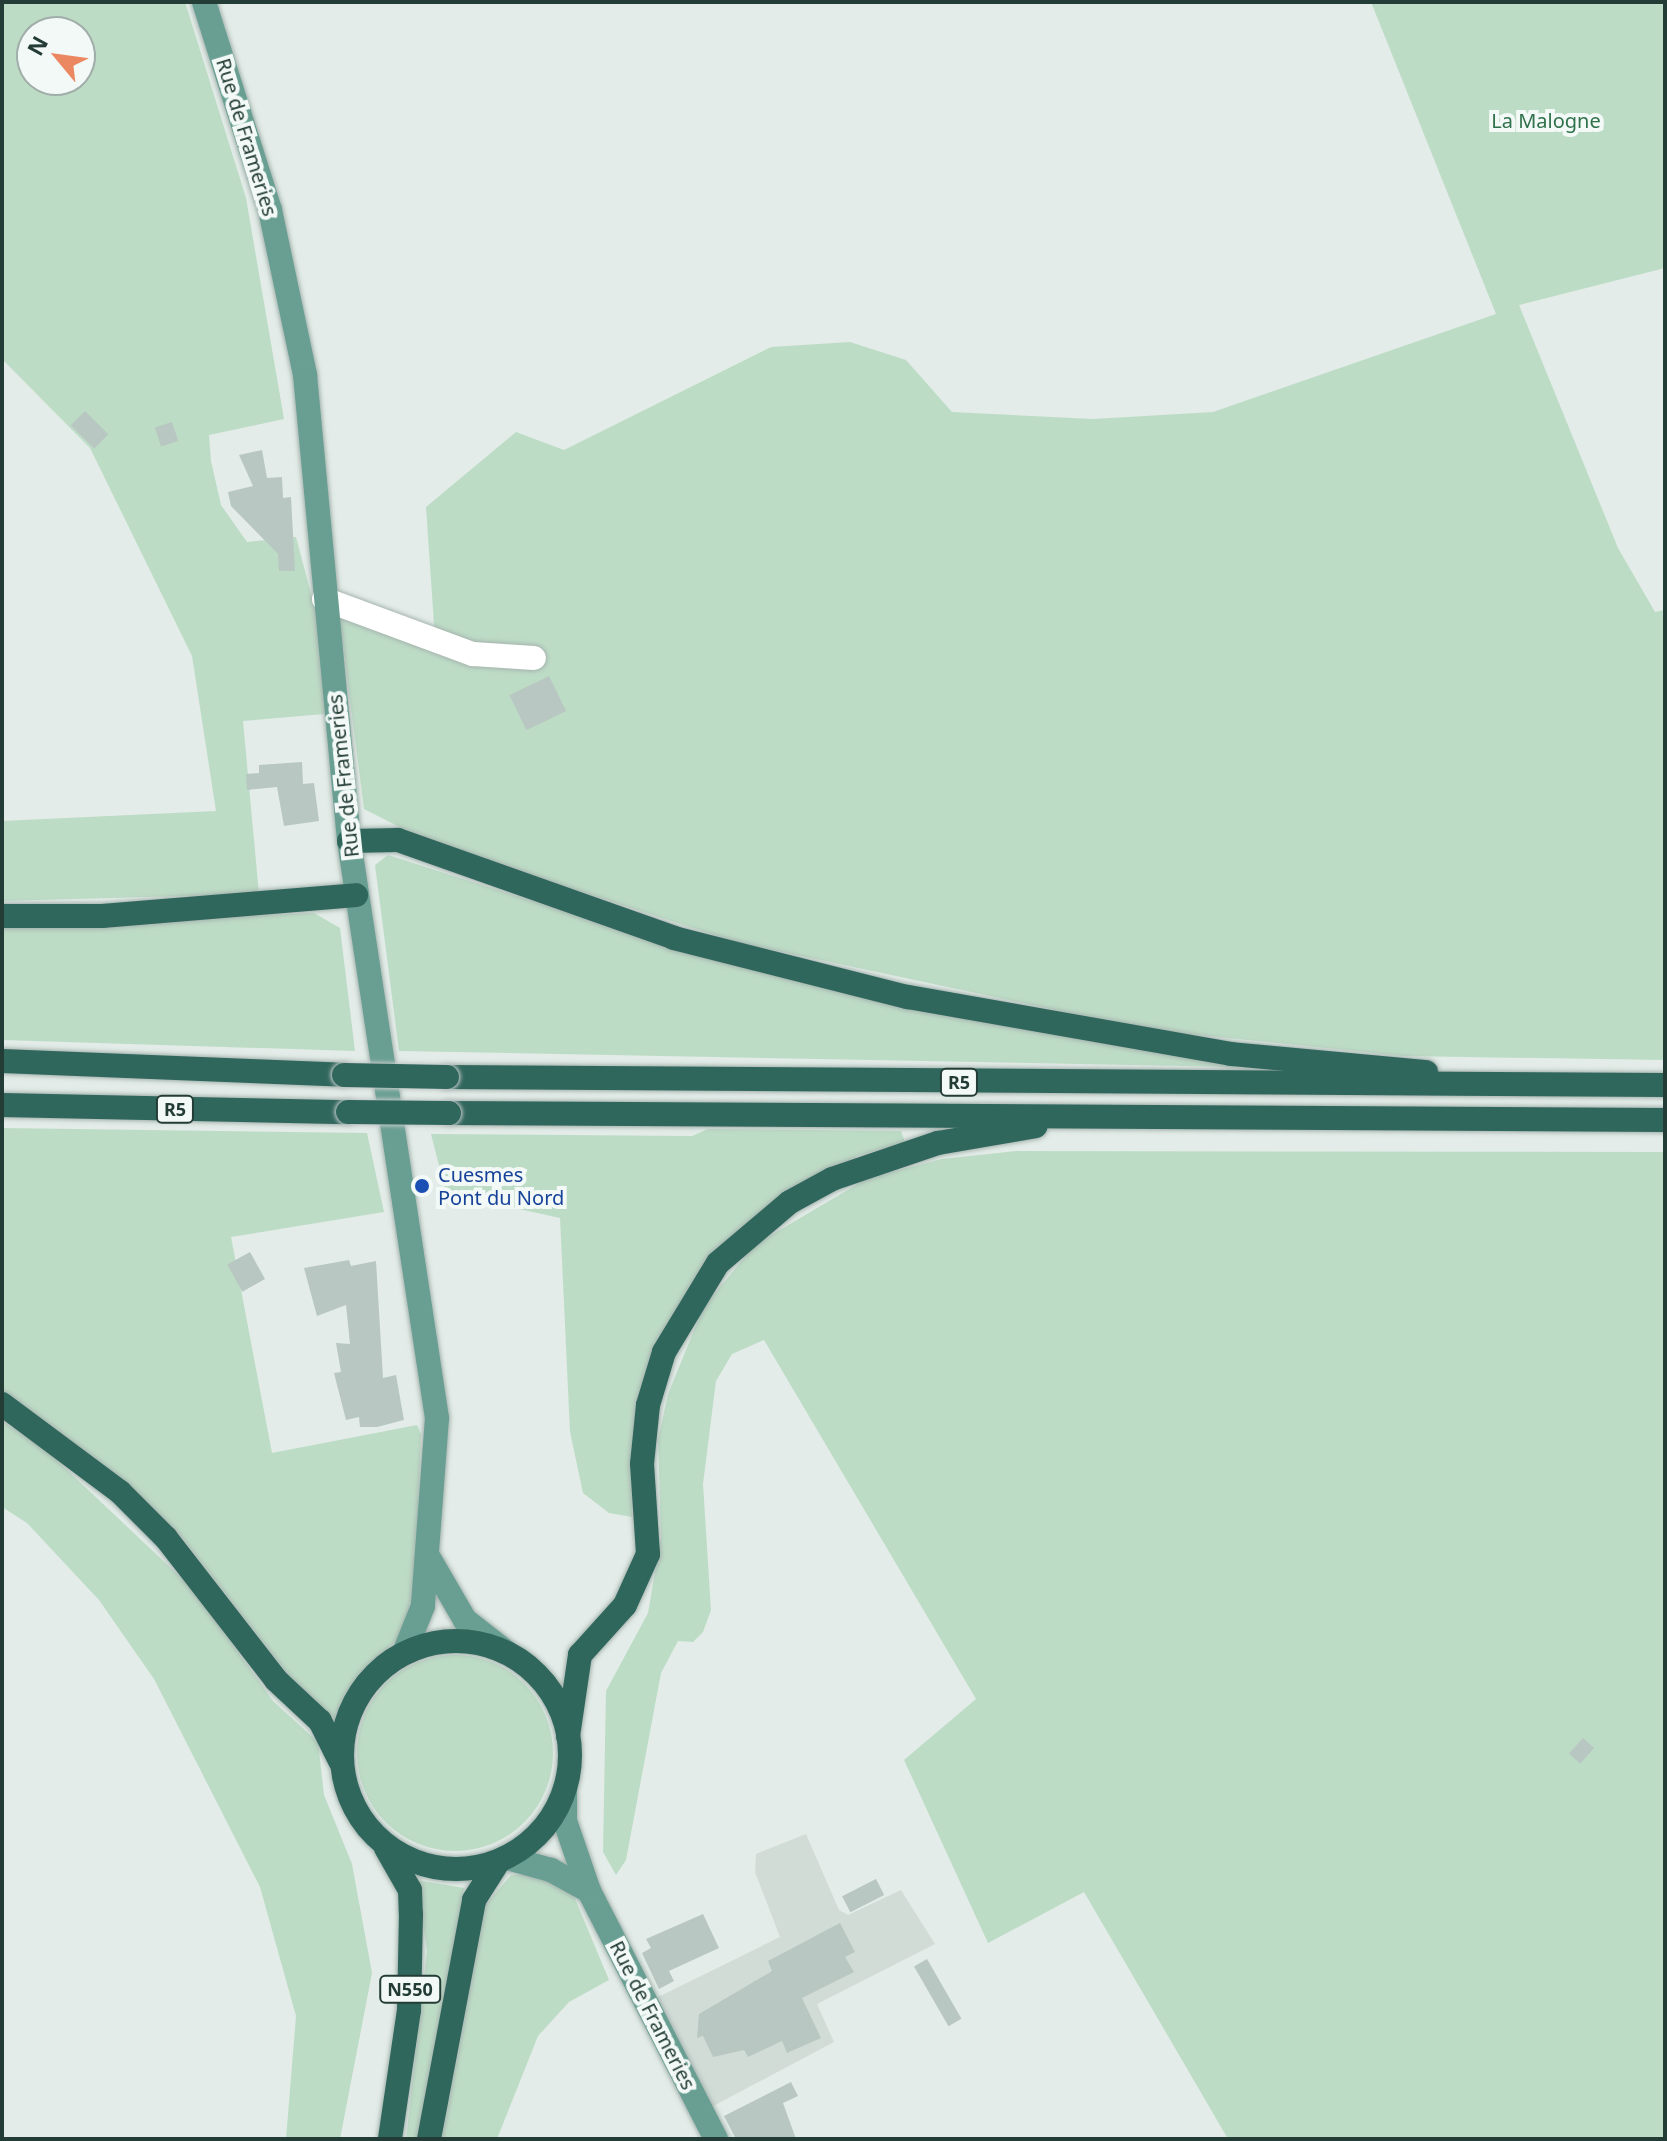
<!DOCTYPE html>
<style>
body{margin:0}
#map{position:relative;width:1667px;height:2141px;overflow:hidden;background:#e3ece8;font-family:"Noto Sans",sans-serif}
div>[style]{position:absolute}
.built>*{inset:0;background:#d1dcd7}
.green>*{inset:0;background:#bddcc6}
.round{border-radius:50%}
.building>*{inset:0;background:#b8c7c1;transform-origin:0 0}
.roads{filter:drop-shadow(0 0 2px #a6b4af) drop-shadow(0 0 2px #a6b4af)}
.minor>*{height:24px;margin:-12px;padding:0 12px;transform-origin:12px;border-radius:12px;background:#fff}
.major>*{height:24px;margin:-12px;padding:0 12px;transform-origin:12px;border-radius:12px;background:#699f93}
.highway>*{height:24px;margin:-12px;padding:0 12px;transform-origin:12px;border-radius:12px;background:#30675d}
.highway>.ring{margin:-12px;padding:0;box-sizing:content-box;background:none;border:24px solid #30675d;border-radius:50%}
.bridges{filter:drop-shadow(0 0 2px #c1c8c7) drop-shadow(0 0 2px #c1c8c7)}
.highway-bridge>*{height:24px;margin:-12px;padding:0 12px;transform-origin:12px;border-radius:12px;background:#30675d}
.dots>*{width:22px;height:22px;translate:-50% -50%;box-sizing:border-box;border:4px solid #f3f9f6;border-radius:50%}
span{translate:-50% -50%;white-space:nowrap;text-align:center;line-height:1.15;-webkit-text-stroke:8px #f3f9f6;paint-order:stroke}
.shield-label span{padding:2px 6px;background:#f3f9f6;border:2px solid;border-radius:6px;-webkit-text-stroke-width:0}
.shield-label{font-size:18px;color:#233c36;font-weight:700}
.park-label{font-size:20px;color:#2f714b}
.street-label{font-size:20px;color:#233c36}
.transit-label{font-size:20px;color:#164399}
.left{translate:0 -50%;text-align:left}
.frame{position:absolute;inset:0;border:4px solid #233c36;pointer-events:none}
.north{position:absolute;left:16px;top:16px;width:80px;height:80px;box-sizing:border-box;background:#f3f9f6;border:2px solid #a0ada9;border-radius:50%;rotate:299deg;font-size:22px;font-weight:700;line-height:32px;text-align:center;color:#233c36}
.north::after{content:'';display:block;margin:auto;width:28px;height:36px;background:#eb8761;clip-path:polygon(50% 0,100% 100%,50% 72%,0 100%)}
</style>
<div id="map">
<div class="built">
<div style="clip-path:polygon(806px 1834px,839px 1910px,848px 1915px,901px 1890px,935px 1944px,817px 2004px,834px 2042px,702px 2112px,646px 2003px,780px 1937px,755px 1872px,756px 1854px)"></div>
</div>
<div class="green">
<div style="clip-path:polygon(evenodd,2px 2px,185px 2px,246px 198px,284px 419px,209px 435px,211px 461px,221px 505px,247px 542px,296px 537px,314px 605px,327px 624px,336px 713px,243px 721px,259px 894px,2px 901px,2px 821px,216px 811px,192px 656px,90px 448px,2px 359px,2px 2px,32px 32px,80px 32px,80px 80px,32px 80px,32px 32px)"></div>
<div style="clip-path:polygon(1371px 2px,1665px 2px,1665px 268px,1519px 305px,1618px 548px,1655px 612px,1665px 610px,1665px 1060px,1403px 1056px,1150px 1030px,736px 942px,429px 842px,364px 809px,339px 614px,435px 639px,426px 507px,516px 432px,564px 450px,771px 347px,850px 342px,906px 360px,952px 412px,1093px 419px,1213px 412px,1496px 314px)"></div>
<div style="clip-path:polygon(388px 855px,576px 915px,1237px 1061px,1237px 1067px,399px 1051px,375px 865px)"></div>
<div style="clip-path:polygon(314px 913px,340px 928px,355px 1051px,2px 1040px,2px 927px)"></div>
<div style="clip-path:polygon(2px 1128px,367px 1133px,384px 1212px,231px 1237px,272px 1453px,417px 1425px,421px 1434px,414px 1605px,401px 1636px,363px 1671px,335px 1719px,293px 1681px,181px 1536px,120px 1477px,2px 1391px)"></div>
<div style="clip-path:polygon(708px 1129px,901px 1131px,905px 1142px,857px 1156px,745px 1224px,635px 1431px,632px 1517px,609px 1513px,583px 1493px,570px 1432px,560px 1218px,446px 1193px,431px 1134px,692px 1136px)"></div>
<div style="clip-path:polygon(1016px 1151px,1665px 1152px,1665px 2139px,1228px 2139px,1084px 1892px,988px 1943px,904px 1760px,976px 1699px,764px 1340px,732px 1354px,716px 1381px,703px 1484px,711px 1610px,703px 1632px,693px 1642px,678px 1641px,661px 1673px,626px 1860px,616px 1875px,603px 1852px,606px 1691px,648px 1613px,661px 1537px,658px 1440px,668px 1394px,704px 1306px,756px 1244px,868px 1178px,942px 1159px)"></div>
<div style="clip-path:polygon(2px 1421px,47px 1451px,191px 1587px,273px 1701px,318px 1742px,324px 1795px,352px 1864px,372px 1973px,340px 2139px,286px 2139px,296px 2016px,260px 1887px,154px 1679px,99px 1600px,27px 1523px,2px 1507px)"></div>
<div class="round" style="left:357px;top:1655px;width:196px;height:196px"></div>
<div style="clip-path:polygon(532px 1874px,571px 1889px,609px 1980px,569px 2002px,538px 2036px,497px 2139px,442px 2139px,486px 1904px,511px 1875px)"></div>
<div style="clip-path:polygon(417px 1880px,464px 1888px,431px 2075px,416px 2139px,406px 2139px,427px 1951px)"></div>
</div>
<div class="building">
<div style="left:85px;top:411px;width:33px;height:20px;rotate:45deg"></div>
<div style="left:172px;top:422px;width:20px;height:18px;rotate:72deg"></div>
<div style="clip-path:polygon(262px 450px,267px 478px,282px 477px,283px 498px,291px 497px,295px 571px,279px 571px,278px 554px,231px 506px,228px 492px,253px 486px,239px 455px)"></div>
<div style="left:549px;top:676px;width:39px;height:44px;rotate:64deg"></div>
<div style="clip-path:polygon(302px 762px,303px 784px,314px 783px,319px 821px,284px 826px,277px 787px,247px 790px,246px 774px,259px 773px,259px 765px)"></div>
<div style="left:250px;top:1252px;width:31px;height:26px;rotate:61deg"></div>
<div style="clip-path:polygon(349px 1260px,351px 1266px,376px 1261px,383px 1378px,396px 1375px,402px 1409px,404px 1420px,377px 1427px,360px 1427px,359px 1417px,346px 1420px,334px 1373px,341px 1372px,336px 1343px,350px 1344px,346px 1305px,317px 1316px,304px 1268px)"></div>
<div style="left:1583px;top:1738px;width:15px;height:21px;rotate:42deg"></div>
<div style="left:876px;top:1879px;width:18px;height:38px;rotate:63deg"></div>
<div style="clip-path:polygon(703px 1914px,719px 1948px,669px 1971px,674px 1981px,659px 1989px,642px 1953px,651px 1948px,646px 1939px)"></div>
<div style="clip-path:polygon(840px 1923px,855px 1952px,845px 1957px,854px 1972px,802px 1998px,821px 2038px,787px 2053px,782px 2041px,748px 2057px,744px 2050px,713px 2057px,703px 2036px,697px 2038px,699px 2014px,772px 1971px,768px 1961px)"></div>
<div style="left:927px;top:1959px;width:69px;height:15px;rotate:60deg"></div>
<div style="clip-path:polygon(791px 2082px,798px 2096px,783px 2103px,796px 2139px,736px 2139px,724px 2116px)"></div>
</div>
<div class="roads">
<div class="minor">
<div style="left:324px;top:599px;width:159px;rotate:20.3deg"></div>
<div style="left:473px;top:654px;width:61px;rotate:3.8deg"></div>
</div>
<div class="major">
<div style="left:204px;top:2px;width:218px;rotate:72.4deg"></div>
<div style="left:270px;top:210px;width:169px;rotate:78deg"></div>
<div style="left:305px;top:375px;width:468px;rotate:84.6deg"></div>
<div style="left:349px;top:841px;width:584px;rotate:81.33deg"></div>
<div style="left:437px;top:1418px;width:189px;rotate:94.3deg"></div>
<div style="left:423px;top:1606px;width:51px;rotate:112deg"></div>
<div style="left:429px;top:1558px;width:72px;rotate:59.9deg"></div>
<div style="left:465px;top:1620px;width:52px;rotate:38deg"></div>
<div style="left:565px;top:1788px;width:33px;rotate:90deg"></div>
<div style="left:565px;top:1821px;width:74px;rotate:71.1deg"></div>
<div style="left:589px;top:1891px;width:279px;rotate:62.9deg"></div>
<div style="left:507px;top:1858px;width:46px;rotate:15.3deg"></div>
<div style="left:551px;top:1870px;width:43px;rotate:28.9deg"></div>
</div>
<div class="highway">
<div style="left:349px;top:841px;width:49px;rotate:-1.2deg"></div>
<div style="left:398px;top:840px;width:293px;rotate:19.5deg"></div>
<div style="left:674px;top:938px;width:241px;rotate:14.2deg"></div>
<div style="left:908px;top:997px;width:328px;rotate:10deg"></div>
<div style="left:1231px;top:1054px;width:196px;rotate:5.3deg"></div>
<div style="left:2px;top:916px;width:100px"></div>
<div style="left:102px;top:916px;width:255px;rotate:-4.7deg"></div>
<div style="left:2px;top:1061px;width:342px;rotate:2.3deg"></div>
<div style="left:447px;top:1077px;width:1218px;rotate:0.38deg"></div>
<div style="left:2px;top:1105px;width:346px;rotate:1.2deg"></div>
<div style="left:449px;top:1113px;width:1216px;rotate:0.33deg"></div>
<div style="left:2px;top:1404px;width:147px;rotate:36.7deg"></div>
<div style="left:120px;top:1492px;width:65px;rotate:45deg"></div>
<div style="left:166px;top:1538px;width:180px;rotate:52.2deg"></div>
<div style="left:276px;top:1680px;width:60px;rotate:43deg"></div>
<div style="left:320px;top:1721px;width:45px;rotate:63.4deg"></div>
<div class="ring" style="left:342px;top:1641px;width:204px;height:204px"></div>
<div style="left:568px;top:1736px;width:82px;rotate:-81.6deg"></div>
<div style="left:580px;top:1655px;width:67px;rotate:-48deg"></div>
<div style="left:625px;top:1605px;width:56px;rotate:-65.7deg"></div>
<div style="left:648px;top:1554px;width:90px;rotate:-93.8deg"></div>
<div style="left:642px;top:1464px;width:59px;rotate:-84.2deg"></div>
<div style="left:648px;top:1405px;width:55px;rotate:-73.2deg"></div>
<div style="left:664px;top:1352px;width:104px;rotate:-58.8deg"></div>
<div style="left:718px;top:1263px;width:94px;rotate:-40.3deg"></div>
<div style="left:790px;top:1202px;width:48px;rotate:-28.7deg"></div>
<div style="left:832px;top:1179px;width:112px;rotate:-18.8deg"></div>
<div style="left:938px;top:1143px;width:99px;rotate:-9.8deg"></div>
<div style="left:386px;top:1848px;width:48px;rotate:60.3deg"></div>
<div style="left:410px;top:1890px;width:24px;rotate:88deg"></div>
<div style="left:411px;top:1914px;width:96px;rotate:91.2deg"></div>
<div style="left:409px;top:2010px;width:130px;rotate:98.4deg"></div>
<div style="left:429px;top:2139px;width:243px;rotate:-79.3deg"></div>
<div style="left:474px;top:1900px;width:45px;rotate:-57.7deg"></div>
</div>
</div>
<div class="bridges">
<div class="highway-bridge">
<div style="left:344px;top:1075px;width:103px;rotate:1.1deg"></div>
<div style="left:348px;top:1112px;width:101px;rotate:0.6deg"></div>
</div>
</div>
<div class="dots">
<div style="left:422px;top:1186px;background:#1a4fb4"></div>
</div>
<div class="shield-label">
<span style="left:959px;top:1082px">R5</span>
<span style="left:175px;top:1109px">R5</span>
<span style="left:410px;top:1989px">N550</span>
</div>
<div class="park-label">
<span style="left:1546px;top:120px">La Malogne</span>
</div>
<div class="street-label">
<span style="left:247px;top:137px;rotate:73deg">Rue de Frameries</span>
<span style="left:343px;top:776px;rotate:-96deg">Rue de Frameries</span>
<span style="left:653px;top:2015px;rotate:63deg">Rue de Frameries</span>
</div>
<div class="transit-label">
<span class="left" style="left:438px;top:1186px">Cuesmes<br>Pont du Nord</span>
</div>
<div class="frame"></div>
<div class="north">N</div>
</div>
